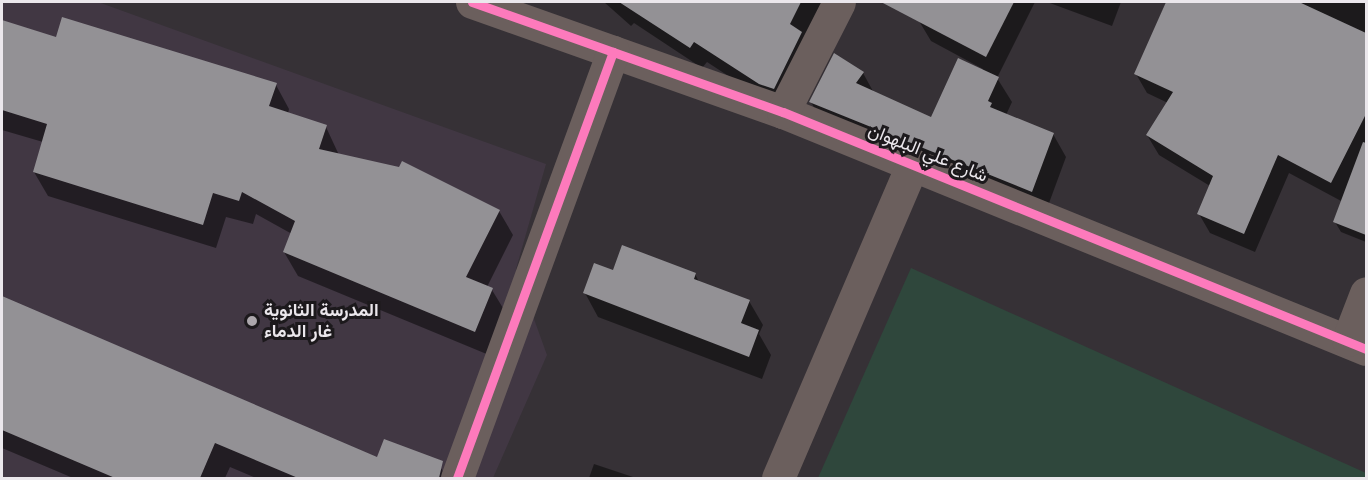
<!DOCTYPE html>
<meta charset="utf-8">
<style>
body{margin:0}
#map{position:relative;width:1368px;height:480px;overflow:hidden;background:#363136;font-family:"Varela Round",Vazirmatn,sans-serif}
div>[style]{position:absolute}
.built>*{inset:0;background:#413743}
.green>*{inset:0;background:#2f473c}
.shadow>*{inset:0;background:#0007}
.building>*{inset:0;background:#939195}
.minor>*{height:33px;margin:-16.5px;padding:0 16.5px;transform-origin:16.5px;border-radius:16.5px;background:#6b5f5d}
.cycleway>*{height:9px;margin:-4.5px;padding:0 4.5px;transform-origin:4.5px;border-radius:4.5px;background:#fd7abc}
.dots>*{width:16px;height:16px;translate:-50% -50%;box-sizing:border-box;border:3px solid #1c191c;border-radius:50%}
span{translate:-50% -50%;white-space:nowrap;text-align:center;line-height:1.15;-webkit-text-stroke:6px #1c191c;paint-order:stroke}
.street-label{font-size:18px;color:#ebe7ec}
.poi-label{font-size:18px;color:#ebe7ec;font-weight:700}
.left{translate:0 -50%;text-align:left}
.frame{position:absolute;inset:0;border:3px solid #ebe7ec;pointer-events:none}
</style>
<div id="map">
<div class="built">
<div style="clip-path:polygon(2px 2px,98px 2px,546px 164px,516px 269px,547px 355px,493px 478px,2px 478px)"></div>
</div>
<div class="green">
<div style="clip-path:polygon(911px 268px,1366px 473px,1366px 478px,818px 478px)"></div>
</div>
<div class="shadow">
<div style="clip-path:polygon(604px 2px,822px 2px,773px 105px,707px 62px,702px 68px,634px 23px,631px 26px)"></div>
<div style="clip-path:polygon(929px 2px,1035px 2px,997px 78px,1012px 102px,1006px 115px,1053px 134px,1066px 157px,1045px 214px,824px 126px,811px 102px,863px 73px,874px 93px,932px 119px,983px 69px,931px 41px,919px 21px)"></div>
<div style="clip-path:polygon(1047px 2px,1121px 2px,1112px 26px)"></div>
<div style="clip-path:polygon(1166px 2px,1366px 2px,1366px 154px,1346px 194px,1366px 202px,1366px 242px,1341px 232px,1335px 222px,1343px 202px,1289px 173px,1255px 252px,1210px 233px,1199px 214px,1210px 186px,1159px 155px,1147px 135px,1168px 103px,1147px 93px,1136px 74px)"></div>
<div style="clip-path:polygon(2px 21px,57px 39px,276px 85px,289px 109px,288px 114px,326px 127px,339px 155px,499px 211px,513px 235px,487px 287px,492px 290px,506px 313px,489px 355px,298px 276px,284px 252px,292px 234px,256px 214px,253px 224px,226px 217px,216px 248px,48px 196px,34px 172px,43px 142px,2px 130px)"></div>
<div style="clip-path:polygon(614px 272px,695px 274px,699px 282px,749px 301px,763px 325px,759px 334px,771px 355px,762px 379px,598px 317px,585px 293px)"></div>
<div style="clip-path:polygon(2px 298px,378px 459px,436px 460px,447px 478px,256px 478px,230px 467px,225px 478px,73px 478px,2px 448px)"></div>
<div style="clip-path:polygon(594px 464px,636px 478px,589px 478px)"></div>
</div>
<div class="building">
<div style="clip-path:polygon(619px 2px,801px 2px,790px 24px,802px 32px,774px 89px,759px 84px,694px 42px,690px 48px)"></div>
<div style="clip-path:polygon(881px 2px,1014px 2px,986px 57px)"></div>
<div style="clip-path:polygon(1166px 2px,1299px 2px,1366px 33px,1366px 114px,1331px 183px,1278px 155px,1244px 234px,1197px 214px,1213px 176px,1146px 135px,1173px 92px,1134px 74px)"></div>
<div style="clip-path:polygon(62px 17px,277px 83px,269px 106px,327px 125px,319px 149px,399px 167px,402px 161px,500px 210px,466px 277px,493px 288px,475px 332px,283px 252px,295px 221px,242px 192px,239px 201px,213px 193px,203px 225px,33px 172px,47px 124px,2px 110px,2px 20px,56px 37px)"></div>
<div style="clip-path:polygon(834px 53px,864px 72px,856px 83px,931px 117px,958px 58px,999px 77px,988px 101px,992px 103px,990px 107px,1054px 133px,1032px 192px,809px 102px)"></div>
<div style="clip-path:polygon(1363px 142px,1366px 143px,1366px 235px,1333px 222px)"></div>
<div style="clip-path:polygon(622px 245px,696px 273px,694px 279px,750px 300px,741px 323px,759px 330px,749px 357px,583px 293px,594px 263px,613px 270px)"></div>
<div style="clip-path:polygon(2px 296px,377px 457px,384px 439px,443px 461px,439px 478px,298px 478px,215px 443px,200px 478px,115px 478px,2px 430px)"></div>
</div>
<div class="minor">
<div style="left:472px;top:2px;width:330px;rotate:19.5deg"></div>
<div style="left:783px;top:112px;width:629px;rotate:22.12deg"></div>
<div style="left:783px;top:112px;width:123px;rotate:-63deg"></div>
<div style="left:1348px;top:340px;width:50px;rotate:-69deg"></div>
<div style="left:457px;top:478px;width:454px;rotate:-69.9deg"></div>
<div style="left:778px;top:478px;width:340px;rotate:-66.8deg"></div>
</div>
<div class="cycleway">
<div style="left:472px;top:2px;width:330px;rotate:19.5deg"></div>
<div style="left:783px;top:112px;width:629px;rotate:22.12deg"></div>
<div style="left:457px;top:478px;width:454px;rotate:-69.9deg"></div>
</div>
<div class="dots">
<div style="left:252px;top:321px;background:#aca7ac"></div>
</div>
<div class="street-label">
<span style="left:928px;top:153px;rotate:22deg">شارع علي البلهوان</span>
</div>
<div class="poi-label">
<span class="left" style="left:264px;top:321px">المدرسة الثانوية<br>غار الدماء</span>
</div>
<div class="frame"></div>
</div>
